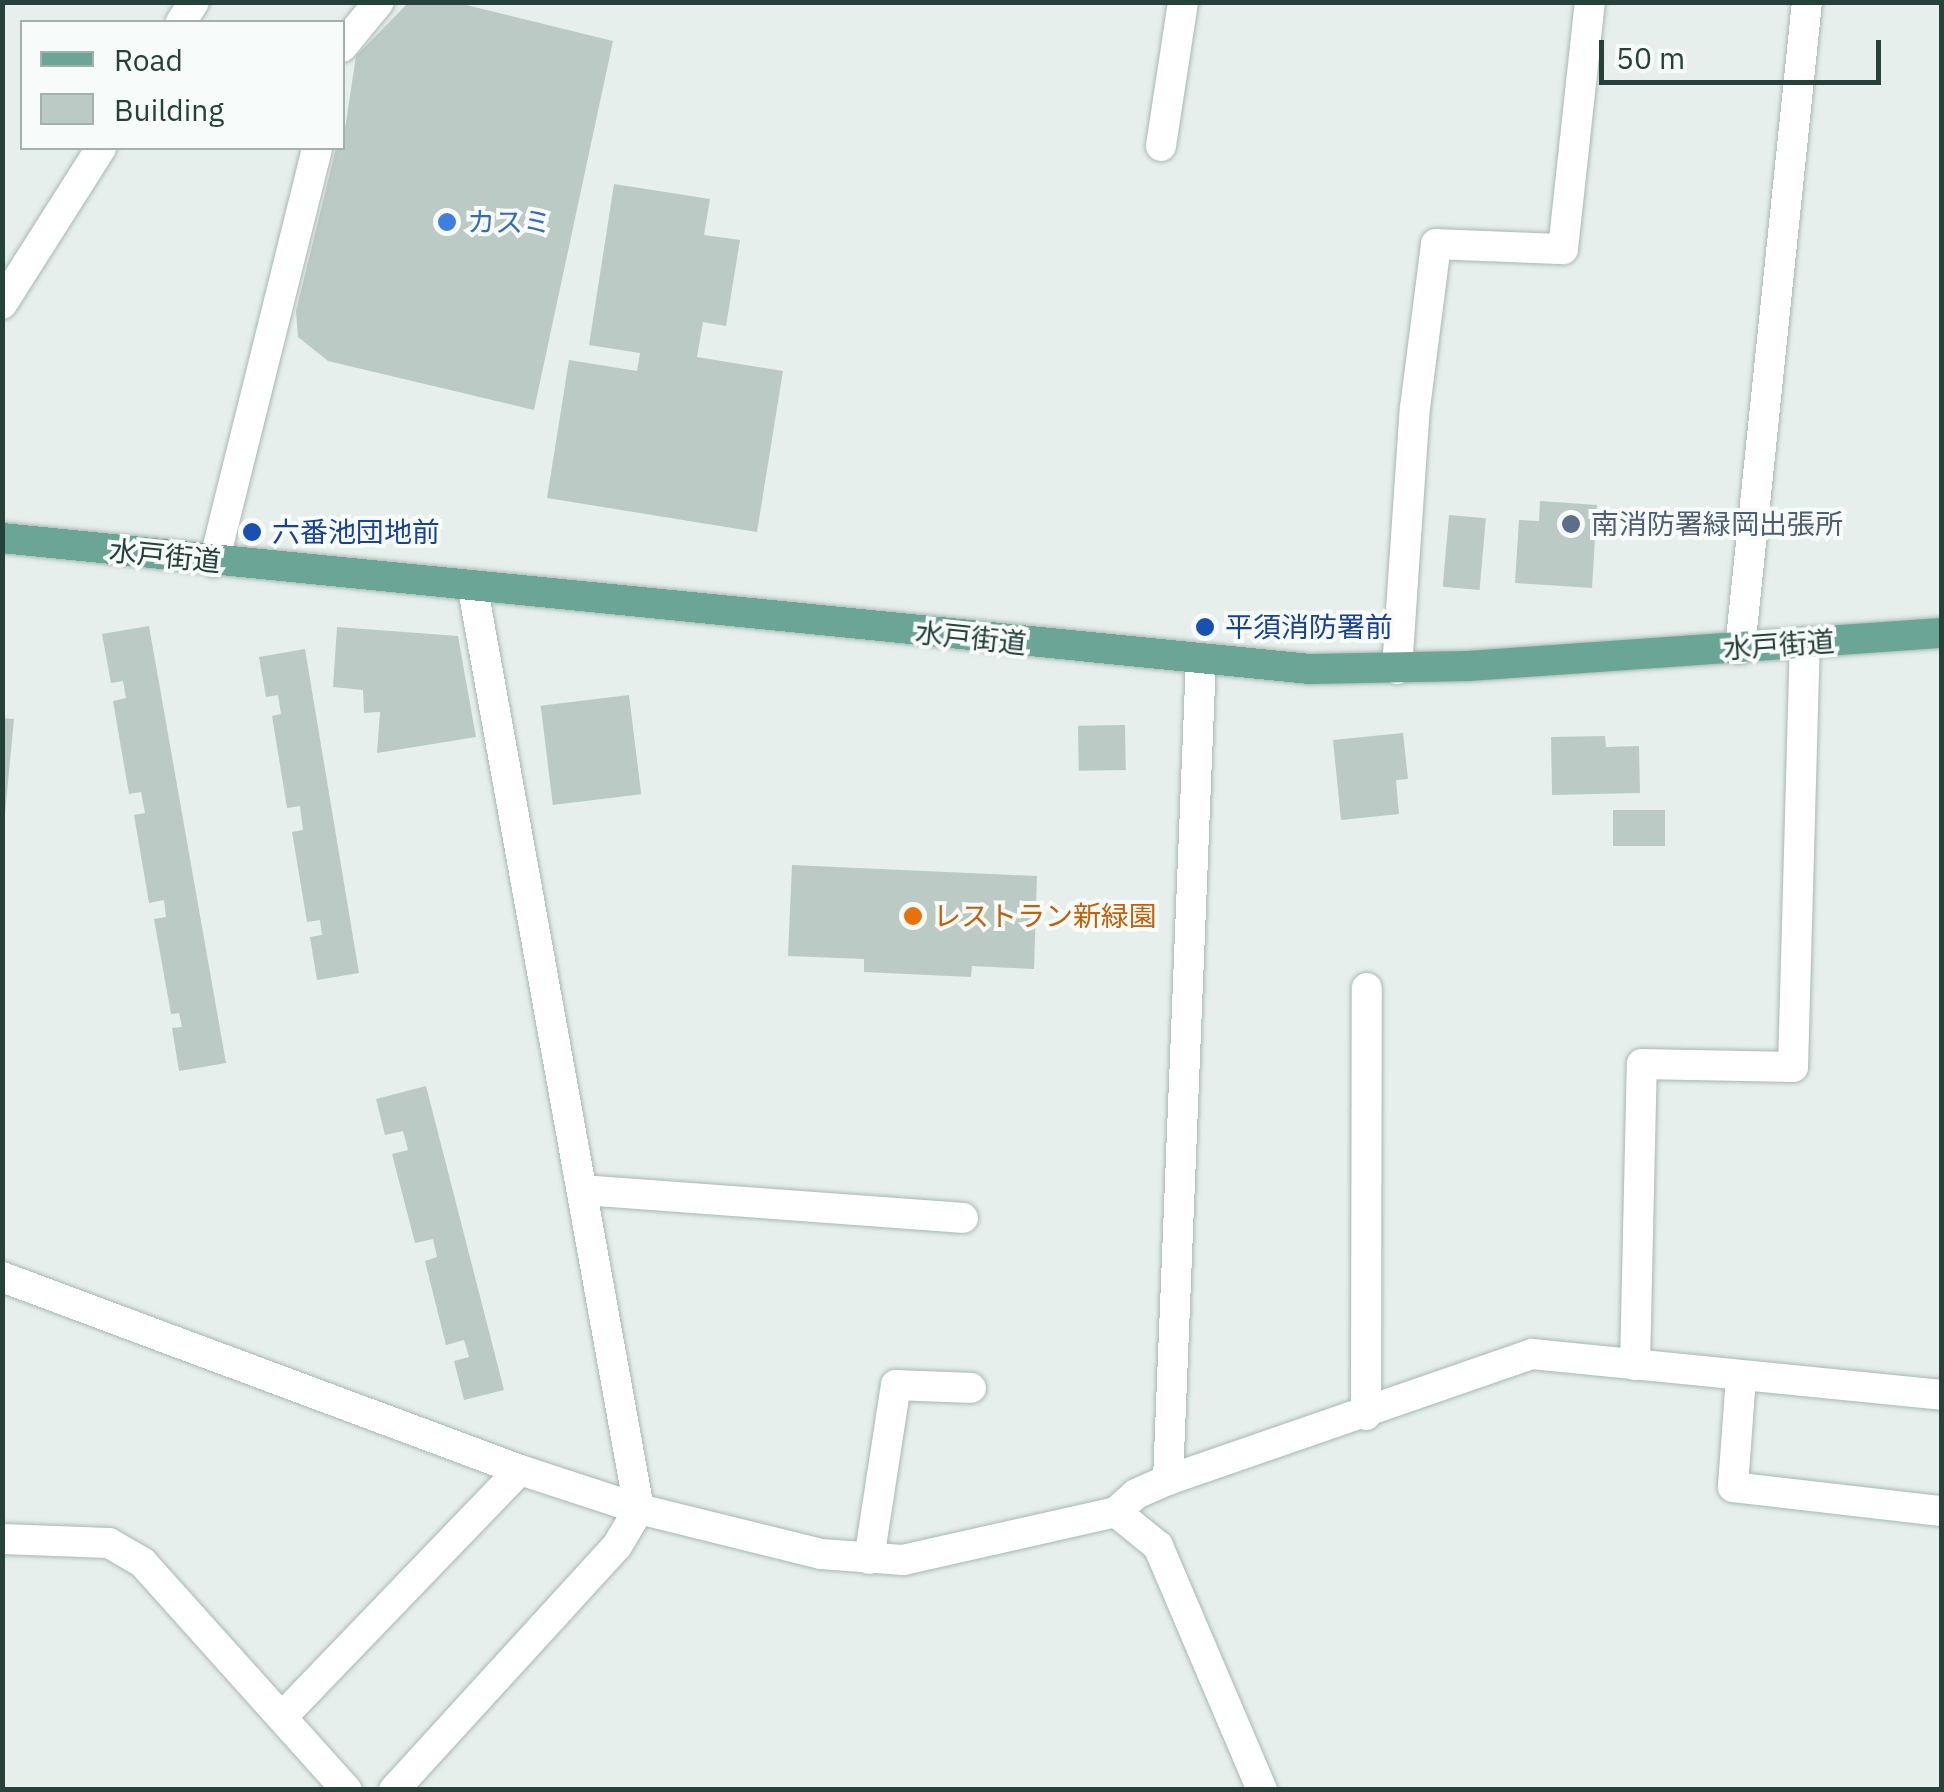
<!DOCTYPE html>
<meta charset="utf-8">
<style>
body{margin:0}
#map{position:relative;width:1944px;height:1792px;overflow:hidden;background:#e6efeb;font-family:"IBM Plex Sans","Noto Sans JP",sans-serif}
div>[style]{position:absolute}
.building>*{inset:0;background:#bbcac4;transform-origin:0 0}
.roads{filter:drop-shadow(0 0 2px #a8b8b2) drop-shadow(0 0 2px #a8b8b2)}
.minor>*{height:30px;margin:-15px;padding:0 15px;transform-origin:15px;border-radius:15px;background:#fff}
.major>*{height:30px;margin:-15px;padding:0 15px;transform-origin:15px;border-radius:15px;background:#6aa596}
.dots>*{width:28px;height:28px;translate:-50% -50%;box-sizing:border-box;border:5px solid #f7fbf9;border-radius:50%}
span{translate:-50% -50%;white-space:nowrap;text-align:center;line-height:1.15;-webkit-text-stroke:8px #f7fbf9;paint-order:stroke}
.shop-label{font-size:28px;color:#366cbe}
.left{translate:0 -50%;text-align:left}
.service-label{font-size:28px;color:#4e5e75}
.transit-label{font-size:28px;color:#164399}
.street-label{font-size:28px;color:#24423a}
.food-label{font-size:28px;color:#c56008}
.frame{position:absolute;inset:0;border:5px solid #24423a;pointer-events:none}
.legend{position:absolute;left:20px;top:20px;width:325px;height:130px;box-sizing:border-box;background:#f7fbf9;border:2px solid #a3b1ad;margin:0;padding:12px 18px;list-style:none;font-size:30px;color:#24423a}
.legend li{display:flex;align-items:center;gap:20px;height:50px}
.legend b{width:50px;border:2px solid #a3b1ad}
.scale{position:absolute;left:1599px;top:40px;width:282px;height:45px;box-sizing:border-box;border:5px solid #24423a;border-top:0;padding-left:12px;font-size:30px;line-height:35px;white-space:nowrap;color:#24423a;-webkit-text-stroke:8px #f7fbf9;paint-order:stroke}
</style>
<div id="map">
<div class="building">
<div style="clip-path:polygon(409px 2px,454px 2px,613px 41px,534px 410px,328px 361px,298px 337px,296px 311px,336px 148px,342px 148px,356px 56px)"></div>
<div style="clip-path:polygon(614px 184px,710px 199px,704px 235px,740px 240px,726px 326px,703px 322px,697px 357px,783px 371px,757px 532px,547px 498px,569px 360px,637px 371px,640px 353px,589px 345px)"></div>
<div style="clip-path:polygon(1540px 501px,1597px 505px,1592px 588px,1515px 583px,1519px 520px,1539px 521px)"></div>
<div style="left:1449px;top:515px;width:37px;height:72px;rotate:5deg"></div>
<div style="clip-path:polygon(149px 626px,226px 1063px,179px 1071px,172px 1028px,182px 1027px,179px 1013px,171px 1014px,154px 919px,166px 917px,164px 900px,149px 903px,134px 815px,145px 813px,141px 792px,129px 794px,113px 701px,126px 698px,123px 681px,111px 683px,102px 634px)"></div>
<div style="clip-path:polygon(337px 627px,458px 636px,476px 737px,377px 753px,380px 712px,364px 713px,363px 690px,333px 687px)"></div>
<div style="clip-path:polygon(305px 649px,359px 973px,317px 980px,310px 937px,322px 935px,320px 920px,307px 922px,292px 832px,303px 830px,300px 806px,287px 808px,272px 716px,281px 714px,278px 695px,266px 697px,259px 657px)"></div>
<div style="left:629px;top:695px;width:100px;height:89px;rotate:83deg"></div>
<div style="clip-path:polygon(2px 718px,14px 719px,5px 813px,2px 813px)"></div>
<div style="left:1125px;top:725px;width:45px;height:47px;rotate:89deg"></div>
<div style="clip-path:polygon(1403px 733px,1408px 779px,1396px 780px,1399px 814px,1341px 820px,1333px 740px)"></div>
<div style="clip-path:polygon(1605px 736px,1606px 747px,1639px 746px,1640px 793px,1552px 795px,1551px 737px)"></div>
<div style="left:1613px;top:810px;width:52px;height:36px"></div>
<div style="clip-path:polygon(792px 865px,1037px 876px,1034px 969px,972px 966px,971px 977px,864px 972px,864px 959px,788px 956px)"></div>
<div style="clip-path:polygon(426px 1086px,504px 1390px,464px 1400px,454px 1361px,469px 1357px,464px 1340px,446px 1345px,425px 1261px,437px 1257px,433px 1239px,415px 1243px,392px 1154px,408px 1150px,403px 1131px,385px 1135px,376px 1099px)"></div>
</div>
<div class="roads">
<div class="minor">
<div style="left:181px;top:22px;width:24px;rotate:-57deg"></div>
<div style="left:342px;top:47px;width:58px;rotate:-50.6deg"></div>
<div style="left:1161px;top:146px;width:146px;rotate:-81.3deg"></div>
<div style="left:2px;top:304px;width:185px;rotate:-57.6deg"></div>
<div style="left:214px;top:562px;width:427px;rotate:-76deg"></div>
<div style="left:1740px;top:649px;width:650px;rotate:-84.09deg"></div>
<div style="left:1397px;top:669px;width:262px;rotate:-86.1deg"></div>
<div style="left:1415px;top:408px;width:165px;rotate:-82.7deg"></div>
<div style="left:1436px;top:244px;width:127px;rotate:2.3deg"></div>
<div style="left:1563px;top:249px;width:248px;rotate:-83.8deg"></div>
<div style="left:582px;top:1190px;width:382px;rotate:4.2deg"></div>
<div style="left:2px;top:1277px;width:553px;rotate:20.43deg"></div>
<div style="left:520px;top:1470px;width:125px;rotate:18.1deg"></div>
<div style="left:639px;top:1509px;width:187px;rotate:13.9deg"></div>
<div style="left:821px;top:1554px;width:82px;rotate:4.2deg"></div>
<div style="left:903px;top:1560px;width:218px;rotate:-12.7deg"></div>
<div style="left:1116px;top:1512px;width:54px;rotate:39deg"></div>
<div style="left:1158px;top:1546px;width:265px;rotate:66.9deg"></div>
<div style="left:1635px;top:1365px;width:301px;rotate:-88.7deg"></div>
<div style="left:1642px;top:1064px;width:151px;rotate:1.1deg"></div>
<div style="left:1793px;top:1067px;width:424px;rotate:-88.4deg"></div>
<div style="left:1741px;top:1377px;width:110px;rotate:94.2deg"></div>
<div style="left:1733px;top:1487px;width:210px;rotate:6.6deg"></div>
<div style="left:1366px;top:1415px;width:427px;rotate:-89.9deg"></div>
<div style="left:1168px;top:1480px;width:821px;rotate:-87.7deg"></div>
<div style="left:1116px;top:1512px;width:27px;rotate:-42deg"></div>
<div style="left:1136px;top:1494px;width:35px;rotate:-24deg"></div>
<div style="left:1168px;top:1480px;width:385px;rotate:-19.1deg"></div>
<div style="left:1532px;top:1354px;width:412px;rotate:5.7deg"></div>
<div style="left:2px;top:1539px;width:107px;rotate:2.1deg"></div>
<div style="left:109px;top:1543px;width:39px;rotate:30deg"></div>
<div style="left:143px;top:1563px;width:305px;rotate:48.1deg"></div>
<div style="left:869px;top:1559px;width:176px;rotate:-81.2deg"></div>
<div style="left:896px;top:1385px;width:75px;rotate:2.3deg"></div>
<div style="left:284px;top:1715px;width:340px;rotate:-46.1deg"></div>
<div style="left:394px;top:1790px;width:331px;rotate:-47.6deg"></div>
<div style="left:617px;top:1546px;width:43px;rotate:-59.3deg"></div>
<div style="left:639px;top:1509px;width:935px;rotate:-100.23deg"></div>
</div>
<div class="major">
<div style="left:2px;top:538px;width:1315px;rotate:5.72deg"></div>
<div style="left:1310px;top:669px;width:158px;rotate:-1.1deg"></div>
<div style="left:1468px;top:666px;width:475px;rotate:-4deg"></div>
</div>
</div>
<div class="dots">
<div style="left:447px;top:222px;background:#3f7fe0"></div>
<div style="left:1571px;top:524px;background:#5c6f8a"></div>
<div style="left:252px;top:532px;background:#1a4fb4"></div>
<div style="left:1205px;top:627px;background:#1a4fb4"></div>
<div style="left:913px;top:916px;background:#e8710a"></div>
</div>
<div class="shop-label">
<span class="left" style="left:467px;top:222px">カスミ</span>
</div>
<div class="service-label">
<span class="left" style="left:1591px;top:524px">南消防署緑岡出張所</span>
</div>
<div class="transit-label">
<span class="left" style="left:272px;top:532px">六番池団地前</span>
<span class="left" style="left:1225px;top:627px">平須消防署前</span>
</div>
<div class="street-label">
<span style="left:165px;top:556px;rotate:6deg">水戸街道</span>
<span style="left:971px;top:638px;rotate:6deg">水戸街道</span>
<span style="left:1779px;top:645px;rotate:-4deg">水戸街道</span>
</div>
<div class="food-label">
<span class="left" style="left:933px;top:916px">レストラン新緑園</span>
</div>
<div class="frame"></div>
<ul class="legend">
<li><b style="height:12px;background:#6aa596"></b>Road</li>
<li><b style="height:28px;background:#bbcac4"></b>Building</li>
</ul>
<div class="scale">50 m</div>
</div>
